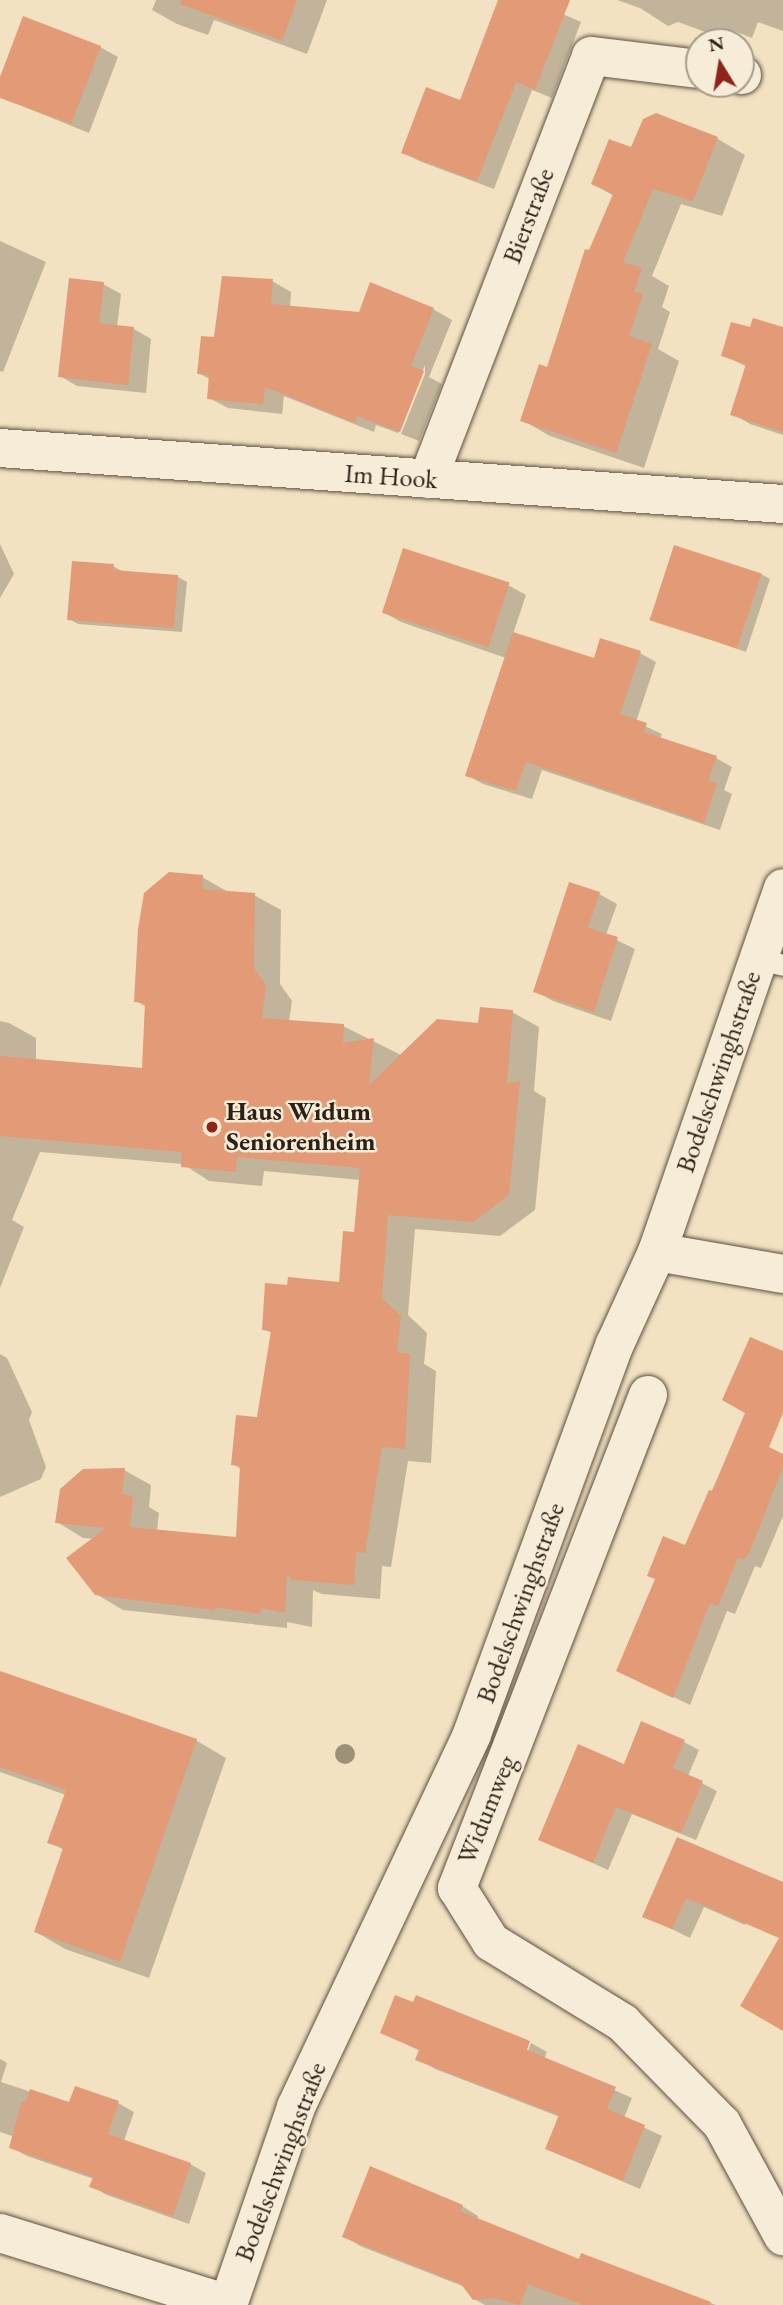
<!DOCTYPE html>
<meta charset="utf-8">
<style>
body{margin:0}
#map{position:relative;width:783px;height:2305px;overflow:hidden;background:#f2e2c2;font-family:"EB Garamond",serif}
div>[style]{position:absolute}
.shadow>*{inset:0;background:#0003}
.building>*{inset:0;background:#e29a77;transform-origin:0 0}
.roads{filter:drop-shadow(0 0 2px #5e5142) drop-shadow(0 0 2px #5e5142)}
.lane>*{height:21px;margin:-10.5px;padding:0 10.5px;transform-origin:10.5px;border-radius:10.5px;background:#f7ecd7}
.street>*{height:38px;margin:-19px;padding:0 19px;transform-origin:19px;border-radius:19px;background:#f7ecd7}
.trees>*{width:20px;height:20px;margin:-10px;border-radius:50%;background:#9d9278}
.dots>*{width:19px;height:19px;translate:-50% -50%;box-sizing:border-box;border:4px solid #f7ecd7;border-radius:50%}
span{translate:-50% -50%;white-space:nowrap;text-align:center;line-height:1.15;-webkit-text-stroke:5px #f7ecd7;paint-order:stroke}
.street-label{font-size:26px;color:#2c2117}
.poi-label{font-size:26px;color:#2c2117;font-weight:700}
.left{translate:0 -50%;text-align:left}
.north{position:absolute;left:685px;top:28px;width:70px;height:70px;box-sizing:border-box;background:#f7ecd7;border:2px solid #a69b8a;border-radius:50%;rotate:349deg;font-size:19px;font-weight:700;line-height:28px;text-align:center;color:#2c2117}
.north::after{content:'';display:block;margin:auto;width:24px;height:32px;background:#8f2418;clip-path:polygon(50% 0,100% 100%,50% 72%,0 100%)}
</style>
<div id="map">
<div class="shadow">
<div style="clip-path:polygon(156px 0,327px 0,307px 54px,214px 20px,208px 35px,177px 24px,152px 10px)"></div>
<div style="clip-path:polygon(500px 0,531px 0,581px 22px,552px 98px,532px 90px,494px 189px,419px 161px,403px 152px,461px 102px)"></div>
<div style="clip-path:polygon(617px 0,783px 0,783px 31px,758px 22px,752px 38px,734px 31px,730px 41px,678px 22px,668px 26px,640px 8px)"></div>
<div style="clip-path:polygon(100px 47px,118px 57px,89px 133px,0 97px,0 82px)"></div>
<div style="clip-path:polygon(656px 115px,718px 139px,745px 155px,722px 216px,681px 204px,652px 276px,669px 286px,662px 307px,670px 312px,658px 349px,679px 361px,644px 468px,550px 436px,522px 420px,548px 369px,614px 196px,593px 184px,632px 149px)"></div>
<div style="clip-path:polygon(0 241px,46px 262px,3px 372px,0 371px)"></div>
<div style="clip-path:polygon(272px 281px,291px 292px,290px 307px,360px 313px,433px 309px,452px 320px,429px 377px,442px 384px,419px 441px,401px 434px,425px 374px,425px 365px,398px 433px,376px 425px,374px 432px,284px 396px,282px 414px,228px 408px,209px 398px,211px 380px,199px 373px,215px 339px)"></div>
<div style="clip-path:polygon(103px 284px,121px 294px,117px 327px,134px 329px,151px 339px,146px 393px,77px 386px,60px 376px)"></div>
<div style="clip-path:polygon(752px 329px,783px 329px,783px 435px,750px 424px,733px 414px,747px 367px,723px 355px)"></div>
<div style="clip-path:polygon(0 544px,14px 574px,0 598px)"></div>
<div style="clip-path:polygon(113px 566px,122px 571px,178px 577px,187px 582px,182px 632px,78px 624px,69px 619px)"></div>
<div style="clip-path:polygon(761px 574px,770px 579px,746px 652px,649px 618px)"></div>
<div style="clip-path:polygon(508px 585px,526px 595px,513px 634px,595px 661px,640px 653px,656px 662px,636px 722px,662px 734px,660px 739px,716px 758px,732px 767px,724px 790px,732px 794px,720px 830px,542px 770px,532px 799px,483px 784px,467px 775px,506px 658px,401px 622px,383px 612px)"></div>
<div style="clip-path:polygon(202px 877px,230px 893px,254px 895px,281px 910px,280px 984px,292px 1001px,289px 1022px,343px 1026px,401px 1055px,512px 1012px,539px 1027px,534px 1091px,546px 1098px,535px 1210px,500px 1236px,415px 1229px,408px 1315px,427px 1333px,424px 1364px,436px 1371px,431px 1463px,408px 1461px,391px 1567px,382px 1566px,380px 1599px,322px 1594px,313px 1590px,312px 1627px,287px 1622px,287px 1628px,123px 1610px,96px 1594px,95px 1539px,83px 1538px,57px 1522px,124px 1470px,151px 1485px,149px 1507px,159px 1513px,157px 1531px,238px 1539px,241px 1469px,233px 1464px,259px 1419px,273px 1334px,264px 1329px,289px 1287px,341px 1284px,356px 1234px,361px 1180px,264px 1171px,262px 1186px,209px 1181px,183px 1164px,40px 1152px,12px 1220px,24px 1227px,0 1288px,0 1021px,9px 1023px,36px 1038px,36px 1061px,143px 1070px,146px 1007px,136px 1001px)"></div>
<div style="clip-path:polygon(599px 894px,617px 904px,606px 935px,635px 949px,611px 1021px,553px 1001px,535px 991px)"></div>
<div style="clip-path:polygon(0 1354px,7px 1358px,32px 1412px,29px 1420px,46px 1467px,41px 1479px,0 1497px)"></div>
<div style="clip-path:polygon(738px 1434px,783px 1456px,783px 1516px,761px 1568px,755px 1566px,735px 1614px,727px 1611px,690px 1705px,618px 1670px,686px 1547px)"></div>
<div style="clip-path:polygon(0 1673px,197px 1741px,226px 1758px,149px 1978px,65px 1949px,36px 1932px,64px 1850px,49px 1842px,66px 1795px,0 1772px)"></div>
<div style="clip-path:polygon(684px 1742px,699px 1750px,688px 1776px,717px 1791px,696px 1840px,632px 1814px,608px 1870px,540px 1839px,625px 1766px)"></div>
<div style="clip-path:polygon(678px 1839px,765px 1879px,745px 1925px,704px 1907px,690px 1938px,645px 1916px)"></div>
<div style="clip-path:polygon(382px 2032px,525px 2059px,531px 2043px,547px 2052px,544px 2059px,632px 2098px,624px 2118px,662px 2136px,640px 2189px,547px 2149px,560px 2117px,435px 2069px,418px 2059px,421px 2051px)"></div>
<div style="clip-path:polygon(0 2059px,7px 2063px,1px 2082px,70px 2105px,118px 2103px,134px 2112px,124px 2141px,190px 2164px,206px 2173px,189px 2224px,107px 2195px,91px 2186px,94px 2179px,27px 2156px,11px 2147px,15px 2137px,0 2132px)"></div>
<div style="clip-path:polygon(462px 2206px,478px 2216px,477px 2220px,580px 2261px,582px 2255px,716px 2305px,485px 2305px,474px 2299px,465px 2287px,360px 2246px,344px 2236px)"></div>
</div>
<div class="building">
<div style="clip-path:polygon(181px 0,297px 0,282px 41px,180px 4px)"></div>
<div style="clip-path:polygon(498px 0,570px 0,535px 90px,516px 82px,477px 181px,401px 153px,426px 87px,460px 100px)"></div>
<div style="clip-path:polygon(23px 16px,101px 46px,71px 124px,0 98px,0 77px)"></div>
<div style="clip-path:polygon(656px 113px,718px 137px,693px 201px,653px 189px,623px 262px,642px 268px,634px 292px,643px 294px,629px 336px,652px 344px,616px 453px,520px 421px,539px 364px,547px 367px,585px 249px,589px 250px,613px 194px,591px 184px,609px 139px,631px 147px,643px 119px)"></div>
<div style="clip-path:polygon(222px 276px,273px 279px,271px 304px,359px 312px,370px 282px,434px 308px,411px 366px,424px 371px,400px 432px,357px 416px,355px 423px,265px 387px,263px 404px,207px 399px,209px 375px,197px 374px,201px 336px,214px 337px)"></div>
<div style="clip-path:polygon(69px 278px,104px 282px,99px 323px,134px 327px,128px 385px,58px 377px)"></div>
<div style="clip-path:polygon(753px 318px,783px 327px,783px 432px,730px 415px,746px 364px,721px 356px,731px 322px,750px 327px)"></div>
<div style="left:674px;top:545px;width:92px;height:79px;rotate:18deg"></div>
<div style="left:403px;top:548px;width:112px;height:68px;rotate:18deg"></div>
<div style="clip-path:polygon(72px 561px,114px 564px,113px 570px,178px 575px,174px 628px,67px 620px)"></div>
<div style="clip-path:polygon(513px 632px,594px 658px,600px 638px,641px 651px,620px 714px,647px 723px,644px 732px,717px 756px,708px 781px,717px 783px,704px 823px,526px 762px,516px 791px,465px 776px)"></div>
<div style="clip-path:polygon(169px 872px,203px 875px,202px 889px,255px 893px,254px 968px,266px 985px,262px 1018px,344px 1024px,343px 1043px,374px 1038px,369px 1085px,437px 1019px,478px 1023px,480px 1007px,513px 1010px,507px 1083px,520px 1081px,509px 1195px,473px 1222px,388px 1215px,382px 1298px,401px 1316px,397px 1352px,410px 1354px,405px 1449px,382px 1447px,365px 1553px,356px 1552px,354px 1585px,293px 1580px,287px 1574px,285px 1613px,261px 1608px,261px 1614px,215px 1607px,215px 1610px,95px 1595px,66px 1558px,106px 1528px,55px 1523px,60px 1489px,83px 1469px,125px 1468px,122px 1494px,133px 1496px,130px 1527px,236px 1537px,240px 1466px,231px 1465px,236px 1415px,257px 1417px,271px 1331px,262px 1330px,265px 1283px,287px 1285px,288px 1277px,339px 1282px,343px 1231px,354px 1232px,360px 1168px,237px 1157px,236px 1172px,181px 1167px,182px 1152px,0 1136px,0 1056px,142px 1068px,145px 1003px,134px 1002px,138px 929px,144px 893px)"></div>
<div style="clip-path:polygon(569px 882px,600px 892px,588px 928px,618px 937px,594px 1012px,533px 992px)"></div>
<div style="clip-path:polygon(750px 1337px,783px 1351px,783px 1413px,769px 1447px,783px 1454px,783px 1467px,750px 1551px,744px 1560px,738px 1558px,718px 1606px,710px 1603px,673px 1698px,616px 1671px,655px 1579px,647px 1576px,663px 1536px,685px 1545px,709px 1490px,712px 1491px,745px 1413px,722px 1400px)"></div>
<div style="clip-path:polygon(0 1671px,197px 1739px,120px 1962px,34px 1932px,63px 1848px,47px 1843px,66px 1790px,0 1767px)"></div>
<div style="clip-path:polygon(641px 1721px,685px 1740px,673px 1768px,703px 1781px,681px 1833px,616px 1807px,593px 1863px,538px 1840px,578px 1744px,624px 1764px)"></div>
<div style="clip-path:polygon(677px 1837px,783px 1882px,783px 2031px,740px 2006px,779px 1938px,686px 1898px,672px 1929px,642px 1917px)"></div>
<div style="clip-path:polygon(395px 1995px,413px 2002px,416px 1995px,530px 2041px,527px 2050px,616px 2087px,607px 2109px,645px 2125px,623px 2181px,545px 2149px,559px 2115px,415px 2060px,419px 2050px,380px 2033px)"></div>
<div style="clip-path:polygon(75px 2086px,119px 2101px,108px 2134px,191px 2163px,173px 2216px,89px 2187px,93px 2177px,9px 2148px,21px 2103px,26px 2101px,30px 2089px,69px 2102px)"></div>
<div style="clip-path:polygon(370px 2166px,463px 2205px,460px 2211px,579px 2259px,581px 2253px,711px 2302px,710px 2305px,583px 2305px,528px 2284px,520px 2305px,494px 2298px,473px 2300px,461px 2284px,342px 2237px)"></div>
</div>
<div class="roads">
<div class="lane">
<div style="left:758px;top:959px;width:26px;rotate:13deg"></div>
</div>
<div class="street">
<div style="left:741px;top:75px;width:1px"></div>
<div style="left:0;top:448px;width:785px;rotate:4.09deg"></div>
<div style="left:428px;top:479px;width:453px;rotate:-68.9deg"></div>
<div style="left:591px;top:56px;width:109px;rotate:6.9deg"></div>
<div style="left:657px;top:1252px;width:128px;rotate:9.9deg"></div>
<div style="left:648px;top:1395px;width:529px;rotate:111.18deg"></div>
<div style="left:457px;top:1888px;width:64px;rotate:57.8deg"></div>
<div style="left:491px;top:1942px;width:155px;rotate:31.5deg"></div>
<div style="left:623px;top:2023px;width:141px;rotate:45.6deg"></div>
<div style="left:722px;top:2124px;width:128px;rotate:61.4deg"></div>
<div style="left:0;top:2233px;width:239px;rotate:17.3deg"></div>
<div style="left:228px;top:2305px;width:209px;rotate:-71deg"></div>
<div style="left:296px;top:2107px;width:412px;rotate:-64.7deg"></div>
<div style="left:472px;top:1734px;width:415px;rotate:-69.9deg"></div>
<div style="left:615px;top:1344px;width:101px;rotate:-65.5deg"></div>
<div style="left:657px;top:1252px;width:385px;rotate:-70.9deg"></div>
</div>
</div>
<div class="trees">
<div style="left:345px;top:1754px"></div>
</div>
<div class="dots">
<div style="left:212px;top:1127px;background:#8f2418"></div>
</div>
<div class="street-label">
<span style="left:529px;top:216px;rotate:-69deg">Bierstraße</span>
<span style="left:391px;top:477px;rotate:4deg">Im Hook</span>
<span style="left:719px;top:1072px;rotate:-71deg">Bodelschwinghstraße</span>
<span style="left:521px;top:1603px;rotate:-70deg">Bodelschwinghstraße</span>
<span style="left:487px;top:1810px;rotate:-68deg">Widumweg</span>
<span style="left:281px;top:2162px;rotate:-69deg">Bodelschwinghstraße</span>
</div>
<div class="poi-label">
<span class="left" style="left:226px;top:1127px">Haus Widum<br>Seniorenheim</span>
</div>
<div class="north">N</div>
</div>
